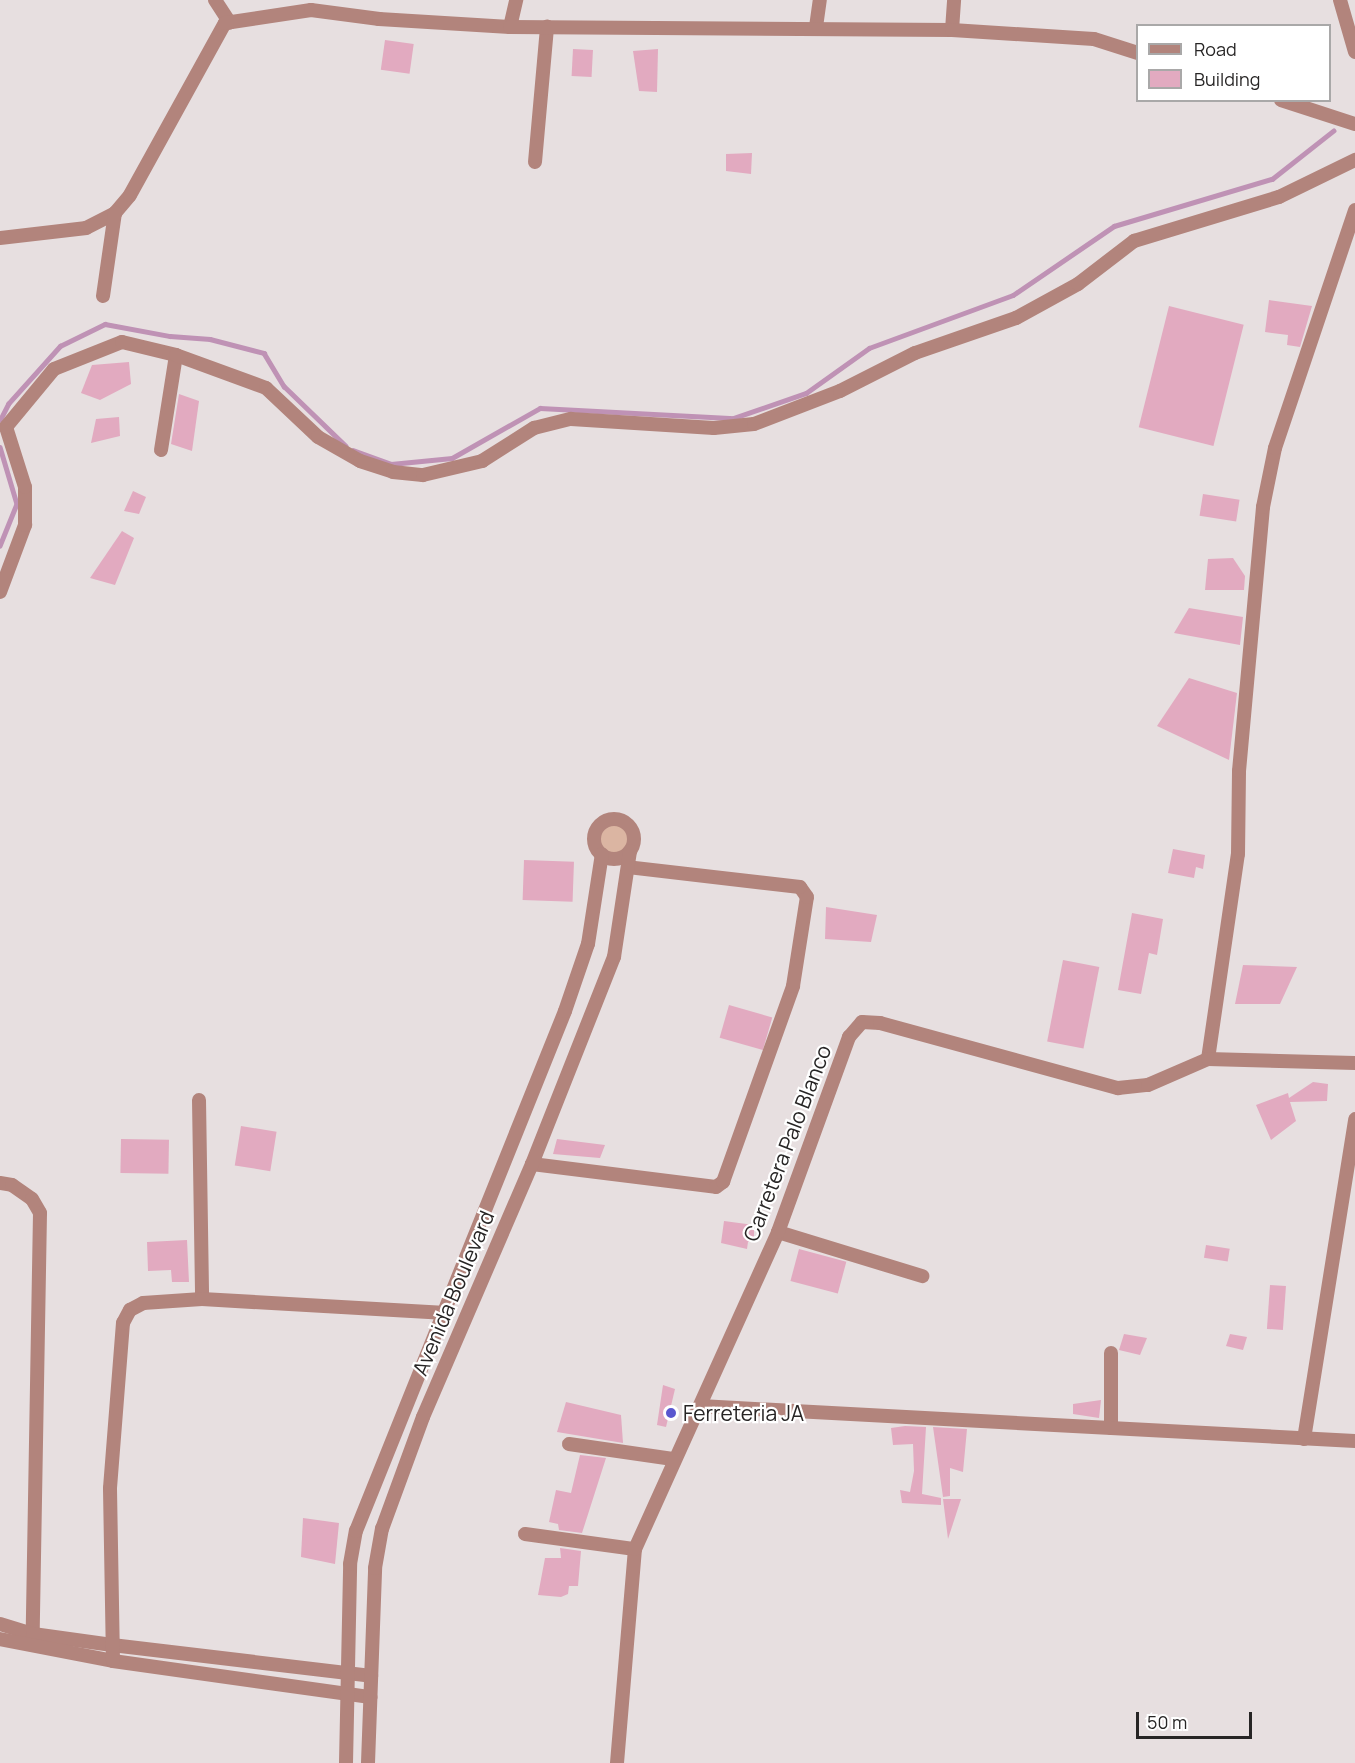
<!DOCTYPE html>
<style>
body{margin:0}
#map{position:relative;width:1355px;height:1763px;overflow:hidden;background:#e7dfe0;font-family:Manrope,sans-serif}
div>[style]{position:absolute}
.green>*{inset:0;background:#dbb5a2}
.round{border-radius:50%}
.stream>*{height:4.5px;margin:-2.25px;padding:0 2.25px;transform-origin:2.25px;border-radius:2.25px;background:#bf92b5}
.building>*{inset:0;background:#e2aac0;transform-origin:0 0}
.street>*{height:14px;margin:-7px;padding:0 7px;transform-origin:7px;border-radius:7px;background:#b2847c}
.street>.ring{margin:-7px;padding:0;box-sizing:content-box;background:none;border:14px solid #b2847c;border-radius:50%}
.dots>*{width:16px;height:16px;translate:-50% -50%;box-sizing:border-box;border:3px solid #fff;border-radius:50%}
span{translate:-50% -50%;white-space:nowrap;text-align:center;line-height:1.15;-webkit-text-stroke:4.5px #fff;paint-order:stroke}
.street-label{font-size:21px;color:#272525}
.poi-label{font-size:21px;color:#272525}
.left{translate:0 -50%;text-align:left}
.legend{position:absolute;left:1136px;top:24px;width:195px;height:78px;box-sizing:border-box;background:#fff;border:2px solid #a9a8a8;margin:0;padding:8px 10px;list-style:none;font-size:18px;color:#272525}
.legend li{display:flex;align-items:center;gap:12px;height:30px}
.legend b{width:30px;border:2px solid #a9a8a8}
.scale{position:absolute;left:1136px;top:1712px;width:116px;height:27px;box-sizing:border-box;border:3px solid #272525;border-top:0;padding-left:8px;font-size:18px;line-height:21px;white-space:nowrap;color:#272525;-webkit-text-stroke:4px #fff;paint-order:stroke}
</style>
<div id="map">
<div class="green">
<div class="round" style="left:599px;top:823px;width:32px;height:32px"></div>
</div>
<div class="stream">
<div style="left:0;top:420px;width:18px;rotate:-63deg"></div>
<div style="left:8px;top:404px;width:78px;rotate:-48.1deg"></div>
<div style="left:60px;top:346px;width:50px;rotate:-26.1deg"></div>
<div style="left:105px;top:324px;width:66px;rotate:10.5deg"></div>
<div style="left:170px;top:336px;width:40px;rotate:4.3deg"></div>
<div style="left:210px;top:339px;width:56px;rotate:14.5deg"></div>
<div style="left:264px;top:353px;width:39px;rotate:59deg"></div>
<div style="left:284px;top:386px;width:86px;rotate:44.1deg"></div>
<div style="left:0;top:447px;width:59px;rotate:73.4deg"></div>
<div style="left:17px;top:504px;width:45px;rotate:112deg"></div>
<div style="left:353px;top:450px;width:40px;rotate:20.2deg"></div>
<div style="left:391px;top:464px;width:61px;rotate:-5.6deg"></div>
<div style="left:452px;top:458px;width:101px;rotate:-29.6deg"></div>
<div style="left:540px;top:408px;width:194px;rotate:3deg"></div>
<div style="left:734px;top:418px;width:76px;rotate:-19.1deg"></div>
<div style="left:806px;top:393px;width:77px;rotate:-35.5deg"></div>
<div style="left:869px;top:348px;width:153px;rotate:-20.2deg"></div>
<div style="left:1013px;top:295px;width:122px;rotate:-34.3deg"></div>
<div style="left:1114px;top:226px;width:165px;rotate:-16.6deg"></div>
<div style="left:1272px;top:179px;width:78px;rotate:-38.2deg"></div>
</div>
<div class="building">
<div style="left:385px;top:40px;width:29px;height:30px;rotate:8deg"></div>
<div style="left:573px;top:49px;width:20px;height:27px;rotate:3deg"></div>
<div style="clip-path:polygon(658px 49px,657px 92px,639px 91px,633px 51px)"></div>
<div style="clip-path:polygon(752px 153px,751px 174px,726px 171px,726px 154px)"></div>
<div style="clip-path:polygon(1269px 300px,1312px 306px,1300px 347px,1287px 345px,1288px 335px,1265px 332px)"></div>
<div style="left:1169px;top:306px;width:77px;height:125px;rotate:14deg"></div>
<div style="clip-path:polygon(129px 362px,131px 384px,100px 400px,81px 393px,92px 365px)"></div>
<div style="clip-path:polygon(179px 394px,199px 401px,192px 451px,171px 444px)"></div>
<div style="clip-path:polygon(119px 417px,120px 436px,91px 443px,96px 419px)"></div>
<div style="clip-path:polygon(133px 491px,146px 497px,139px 514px,124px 511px)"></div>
<div style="left:1203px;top:494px;width:37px;height:22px;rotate:9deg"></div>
<div style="clip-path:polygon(122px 531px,134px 538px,115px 585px,90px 578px)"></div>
<div style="clip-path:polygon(1233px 558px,1245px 576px,1244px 590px,1205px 590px,1208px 559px)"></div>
<div style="clip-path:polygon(1189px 608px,1243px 617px,1240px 645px,1174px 633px)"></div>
<div style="clip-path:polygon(1189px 678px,1237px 693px,1229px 760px,1157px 726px)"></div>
<div style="clip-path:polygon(1173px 849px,1205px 855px,1203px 869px,1196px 867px,1194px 878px,1168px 873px)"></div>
<div style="left:524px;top:860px;width:50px;height:40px;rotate:2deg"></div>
<div style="clip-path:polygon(826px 907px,877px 915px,871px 942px,825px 939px)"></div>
<div style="clip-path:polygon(1132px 913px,1163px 919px,1157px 955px,1149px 953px,1141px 994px,1118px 990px)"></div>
<div style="left:1063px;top:960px;width:37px;height:83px;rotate:11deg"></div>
<div style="clip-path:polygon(1243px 965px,1297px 967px,1280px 1004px,1235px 1004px)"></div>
<div style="left:729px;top:1005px;width:45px;height:34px;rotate:16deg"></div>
<div style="clip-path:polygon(1313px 1082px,1328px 1084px,1327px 1101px,1290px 1102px,1296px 1121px,1271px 1140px,1256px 1105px,1288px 1093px,1289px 1098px)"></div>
<div style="left:241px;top:1126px;width:36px;height:40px;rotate:9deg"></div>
<div style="left:121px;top:1139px;width:48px;height:34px;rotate:1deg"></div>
<div style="clip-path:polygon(557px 1139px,605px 1145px,600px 1158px,553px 1154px)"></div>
<div style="clip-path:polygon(724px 1221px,754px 1225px,754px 1242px,748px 1242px,747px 1249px,721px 1243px)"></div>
<div style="clip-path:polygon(187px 1240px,189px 1282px,172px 1282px,171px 1270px,148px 1271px,147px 1242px)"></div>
<div style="left:1206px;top:1245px;width:24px;height:13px;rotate:9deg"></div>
<div style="left:799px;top:1249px;width:49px;height:33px;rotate:15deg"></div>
<div style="left:1270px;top:1285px;width:16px;height:44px;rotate:4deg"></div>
<div style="clip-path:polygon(1124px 1334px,1147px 1338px,1140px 1355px,1119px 1350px)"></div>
<div style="clip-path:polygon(1230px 1334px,1247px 1337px,1243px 1350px,1226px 1346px)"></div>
<div style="clip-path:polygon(663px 1385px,675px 1389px,666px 1427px,657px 1425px)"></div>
<div style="clip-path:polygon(1101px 1400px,1099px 1418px,1073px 1414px,1073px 1404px)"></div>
<div style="clip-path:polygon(566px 1402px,621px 1415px,623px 1443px,557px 1432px)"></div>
<div style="clip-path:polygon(905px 1426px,926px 1427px,922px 1494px,941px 1498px,941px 1505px,902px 1503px,900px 1490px,910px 1492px,914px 1471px,913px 1444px,893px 1445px,891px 1428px)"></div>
<div style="clip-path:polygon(933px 1427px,967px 1429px,963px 1472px,950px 1468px,950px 1496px,943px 1497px)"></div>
<div style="clip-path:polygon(580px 1455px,606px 1458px,582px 1533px,559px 1530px,558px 1524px,549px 1522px,556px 1490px,571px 1493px)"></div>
<div style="clip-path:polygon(943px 1499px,961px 1499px,948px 1539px)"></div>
<div style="clip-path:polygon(303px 1518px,339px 1523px,335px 1564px,301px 1557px)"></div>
<div style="clip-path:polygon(560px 1548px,581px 1551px,578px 1586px,569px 1586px,568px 1594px,561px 1597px,538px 1595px,545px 1558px,561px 1558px)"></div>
</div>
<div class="street">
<div style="left:215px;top:0;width:27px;rotate:57deg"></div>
<div style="left:1340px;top:0;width:54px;rotate:73.9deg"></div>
<div style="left:510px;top:27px;width:28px;rotate:-77deg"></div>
<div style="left:816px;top:27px;width:27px;rotate:-82deg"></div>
<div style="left:952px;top:30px;width:30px;rotate:-86deg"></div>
<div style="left:1281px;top:100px;width:78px;rotate:18deg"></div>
<div style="left:535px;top:162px;width:136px;rotate:-84.9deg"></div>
<div style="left:0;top:238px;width:87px;rotate:-6.6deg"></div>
<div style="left:86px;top:228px;width:33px;rotate:-27deg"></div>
<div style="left:115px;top:213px;width:23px;rotate:-50deg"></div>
<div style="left:130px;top:195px;width:196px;rotate:-61.1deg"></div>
<div style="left:225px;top:23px;width:87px;rotate:-8.6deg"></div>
<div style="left:311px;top:10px;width:69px;rotate:7.5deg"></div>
<div style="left:379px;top:19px;width:131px;rotate:3.5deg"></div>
<div style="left:510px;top:27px;width:442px;rotate:0.4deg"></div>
<div style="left:952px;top:30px;width:142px;rotate:3.6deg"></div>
<div style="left:1094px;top:39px;width:46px;rotate:17.7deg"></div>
<div style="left:103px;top:296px;width:84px;rotate:-81.8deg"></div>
<div style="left:161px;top:450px;width:96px;rotate:-81deg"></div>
<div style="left:0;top:592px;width:72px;rotate:-69.5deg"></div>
<div style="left:25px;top:525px;width:38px;rotate:-90deg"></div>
<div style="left:25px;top:487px;width:63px;rotate:-107.6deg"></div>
<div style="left:6px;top:427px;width:75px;rotate:-50.4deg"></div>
<div style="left:54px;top:369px;width:73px;rotate:-21.7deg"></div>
<div style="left:122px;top:342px;width:56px;rotate:13.5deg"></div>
<div style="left:176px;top:355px;width:96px;rotate:20.1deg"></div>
<div style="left:266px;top:388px;width:71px;rotate:43.3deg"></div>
<div style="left:318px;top:437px;width:48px;rotate:29.7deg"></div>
<div style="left:360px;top:461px;width:35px;rotate:18deg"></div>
<div style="left:393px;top:472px;width:30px;rotate:6deg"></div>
<div style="left:423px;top:475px;width:61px;rotate:-13.3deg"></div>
<div style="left:482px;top:461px;width:62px;rotate:-32.4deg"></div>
<div style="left:534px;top:428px;width:38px;rotate:-14deg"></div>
<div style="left:571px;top:419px;width:143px;rotate:3.6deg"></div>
<div style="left:714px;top:428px;width:40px;rotate:-5.7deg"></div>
<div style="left:754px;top:424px;width:92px;rotate:-21deg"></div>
<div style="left:840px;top:391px;width:84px;rotate:-26.9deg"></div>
<div style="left:915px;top:353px;width:107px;rotate:-19.1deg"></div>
<div style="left:1016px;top:318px;width:71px;rotate:-28.7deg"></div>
<div style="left:1078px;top:284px;width:71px;rotate:-37.5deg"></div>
<div style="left:1134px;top:241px;width:152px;rotate:-16.9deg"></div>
<div style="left:1279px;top:197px;width:85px;rotate:-26deg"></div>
<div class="ring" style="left:594px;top:819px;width:26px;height:26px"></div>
<div style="left:1208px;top:1059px;width:207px;rotate:-81.7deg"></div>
<div style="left:1238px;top:854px;width:83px;rotate:-89.3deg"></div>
<div style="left:1239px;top:771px;width:265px;rotate:-84.8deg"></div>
<div style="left:1263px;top:507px;width:60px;rotate:-78.5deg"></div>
<div style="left:1275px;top:448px;width:251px;rotate:-71.4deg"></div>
<div style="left:199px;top:1100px;width:199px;rotate:89.1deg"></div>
<div style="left:532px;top:1164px;width:185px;rotate:7.1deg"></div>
<div style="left:716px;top:1187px;width:9px;rotate:-36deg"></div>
<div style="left:723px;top:1182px;width:208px;rotate:-70.3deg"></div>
<div style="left:793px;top:986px;width:90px;rotate:-81.1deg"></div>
<div style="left:807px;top:897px;width:12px;rotate:-125deg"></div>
<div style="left:800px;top:887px;width:173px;rotate:-173.4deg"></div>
<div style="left:0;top:1183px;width:12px;rotate:9deg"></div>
<div style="left:12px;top:1185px;width:24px;rotate:35deg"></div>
<div style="left:32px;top:1199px;width:16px;rotate:60deg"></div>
<div style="left:40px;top:1213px;width:421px;rotate:91deg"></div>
<div style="left:778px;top:1232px;width:151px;rotate:17deg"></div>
<div style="left:1111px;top:1353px;width:75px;rotate:90deg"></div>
<div style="left:700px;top:1406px;width:656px;rotate:3.06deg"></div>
<div style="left:1304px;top:1439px;width:324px;rotate:-80.9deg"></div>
<div style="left:569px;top:1444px;width:105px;rotate:8.2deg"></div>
<div style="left:525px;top:1534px;width:111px;rotate:7.8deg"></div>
<div style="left:0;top:1624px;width:34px;rotate:17deg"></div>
<div style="left:33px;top:1634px;width:80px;rotate:7.9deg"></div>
<div style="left:112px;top:1645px;width:261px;rotate:6.8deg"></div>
<div style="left:0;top:1639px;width:115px;rotate:11deg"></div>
<div style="left:113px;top:1661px;width:260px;rotate:8deg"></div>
<div style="left:113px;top:1661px;width:173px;rotate:-91deg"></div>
<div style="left:110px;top:1488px;width:166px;rotate:-85.5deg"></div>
<div style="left:123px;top:1323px;width:15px;rotate:-62deg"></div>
<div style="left:130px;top:1310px;width:15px;rotate:-28deg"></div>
<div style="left:143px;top:1303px;width:59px;rotate:-3.9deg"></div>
<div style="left:202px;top:1299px;width:240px;rotate:3.3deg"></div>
<div style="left:346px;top:1763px;width:199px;rotate:-88.8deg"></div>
<div style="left:350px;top:1564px;width:34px;rotate:-80deg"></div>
<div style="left:356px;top:1531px;width:560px;rotate:-68.1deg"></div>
<div style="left:565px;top:1011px;width:71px;rotate:-71.1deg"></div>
<div style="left:588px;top:944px;width:91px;rotate:-81.2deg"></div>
<div style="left:368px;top:1763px;width:195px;rotate:-87.9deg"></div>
<div style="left:375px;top:1568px;width:40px;rotate:-80deg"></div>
<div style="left:382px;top:1529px;width:119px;rotate:-69.9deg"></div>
<div style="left:423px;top:1417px;width:275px;rotate:-66.7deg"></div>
<div style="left:532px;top:1164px;width:223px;rotate:-68.4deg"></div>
<div style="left:614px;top:957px;width:107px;rotate:-81.4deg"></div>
<div style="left:617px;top:1763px;width:215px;rotate:-85.2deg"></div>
<div style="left:635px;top:1549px;width:348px;rotate:-65.7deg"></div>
<div style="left:778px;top:1232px;width:208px;rotate:-70deg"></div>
<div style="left:849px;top:1037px;width:20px;rotate:-49deg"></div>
<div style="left:862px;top:1022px;width:18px;rotate:3deg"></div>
<div style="left:880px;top:1023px;width:247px;rotate:15.3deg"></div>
<div style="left:1118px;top:1088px;width:30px;rotate:-6deg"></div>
<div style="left:1148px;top:1085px;width:65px;rotate:-23.4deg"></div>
<div style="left:1208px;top:1059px;width:147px;rotate:1.6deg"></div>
</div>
<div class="dots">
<div style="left:671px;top:1413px;background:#5a57cf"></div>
</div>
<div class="street-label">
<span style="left:787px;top:1143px;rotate:-69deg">Carretera Palo Blanco</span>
<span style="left:453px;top:1293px;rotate:-67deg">Avenida Boulevard</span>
</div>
<div class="poi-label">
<span class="left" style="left:683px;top:1413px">Ferreteria JA</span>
</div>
<ul class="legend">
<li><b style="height:8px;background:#b2847c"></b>Road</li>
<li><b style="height:16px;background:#e2aac0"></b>Building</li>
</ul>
<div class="scale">50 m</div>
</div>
